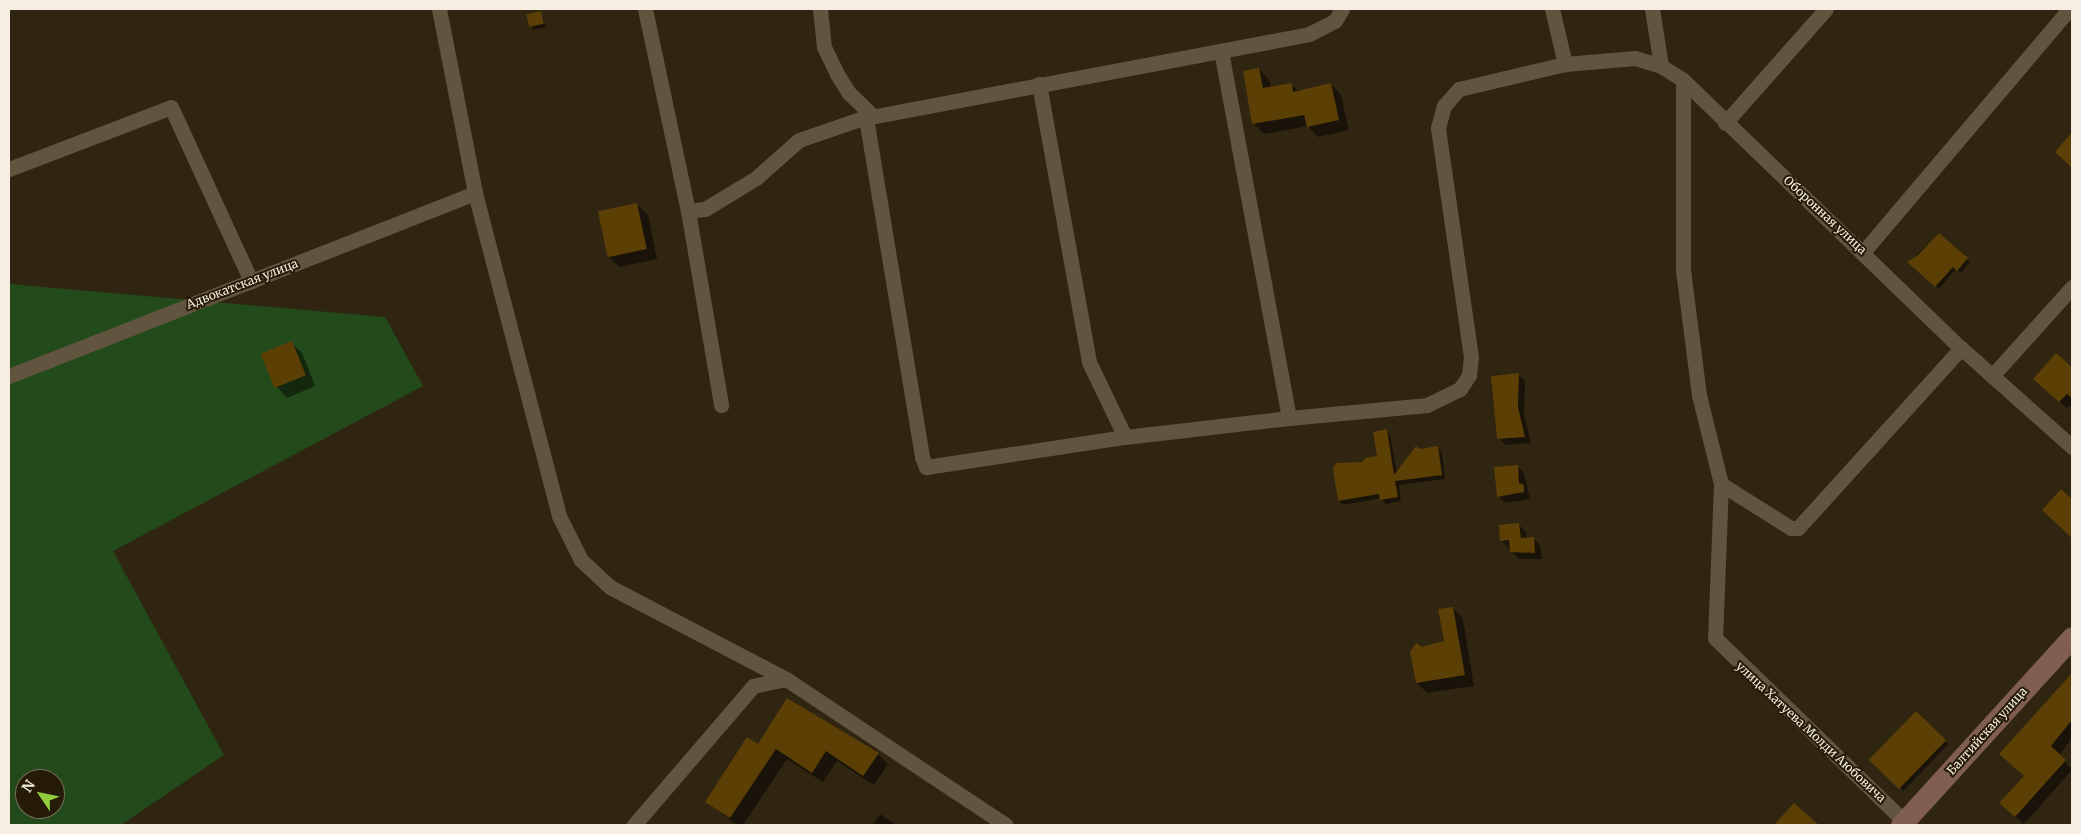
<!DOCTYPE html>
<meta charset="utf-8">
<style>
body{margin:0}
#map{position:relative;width:2081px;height:834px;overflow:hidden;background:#302511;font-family:Merriweather,serif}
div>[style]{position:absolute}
.green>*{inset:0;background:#224a1b}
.shadow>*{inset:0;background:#0007;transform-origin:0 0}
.building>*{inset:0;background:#5b3f05;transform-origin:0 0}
.street>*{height:15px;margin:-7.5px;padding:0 7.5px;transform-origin:7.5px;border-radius:7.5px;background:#625540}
.secondary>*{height:21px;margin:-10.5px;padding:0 10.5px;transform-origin:10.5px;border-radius:10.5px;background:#815f50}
span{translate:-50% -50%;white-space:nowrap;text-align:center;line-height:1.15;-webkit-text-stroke:4px #261b07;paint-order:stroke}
.street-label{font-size:12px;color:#f6eee2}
.frame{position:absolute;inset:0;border:10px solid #f6eee2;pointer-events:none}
.north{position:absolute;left:15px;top:769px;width:50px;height:50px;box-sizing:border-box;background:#261b07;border:1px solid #796f5f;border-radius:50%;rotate:304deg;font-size:14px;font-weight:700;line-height:20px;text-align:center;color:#f6eee2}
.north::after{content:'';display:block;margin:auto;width:18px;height:22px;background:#92cd3f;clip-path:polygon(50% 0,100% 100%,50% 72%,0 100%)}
</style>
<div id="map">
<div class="green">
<div style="clip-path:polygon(evenodd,9px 284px,385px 317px,423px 386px,113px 551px,224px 755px,121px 825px,9px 825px,9px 284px,25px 779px,55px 779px,55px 809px,25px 809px,25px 779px)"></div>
</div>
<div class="shadow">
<div style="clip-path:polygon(541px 12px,546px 27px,533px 30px,528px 15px)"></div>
<div style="clip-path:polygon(1259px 69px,1269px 80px,1271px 88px,1291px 84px,1299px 92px,1331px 84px,1341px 95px,1349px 130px,1318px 137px,1308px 126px,1264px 134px,1254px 124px)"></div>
<div style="clip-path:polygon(637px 205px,648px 215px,657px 259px,619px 267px,608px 256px)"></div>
<div style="clip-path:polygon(1939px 234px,1970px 262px,1961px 273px,1956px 269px,1939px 289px,1909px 262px)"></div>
<div style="clip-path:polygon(291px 343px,302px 353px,315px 386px,287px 398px,277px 387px)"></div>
<div style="clip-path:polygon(2056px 355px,2072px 369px,2072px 404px,2067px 408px,2042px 386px)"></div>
<div style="clip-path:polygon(1518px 374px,1525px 381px,1524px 415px,1531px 443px,1506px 445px,1499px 438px)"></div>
<div style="clip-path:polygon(1386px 431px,1390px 435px,1397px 474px,1420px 450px,1438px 448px,1442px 452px,1445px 479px,1399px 485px,1401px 501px,1386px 504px,1381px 498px,1343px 505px,1339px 501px,1362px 464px,1379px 457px)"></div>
<div style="clip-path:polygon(1517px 466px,1524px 473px,1530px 499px,1505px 503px,1498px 496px)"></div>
<div style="clip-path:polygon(1519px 525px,1526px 532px,1527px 539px,1533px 538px,1540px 545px,1542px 559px,1519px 559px,1502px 541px)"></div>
<div style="clip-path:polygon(1453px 608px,1463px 619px,1474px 686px,1427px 693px,1417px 683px,1412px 652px,1445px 642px)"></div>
<div style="clip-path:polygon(2072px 675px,2072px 738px,2059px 755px,2072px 770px,2024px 824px,2009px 811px,2025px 777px,2001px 754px)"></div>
<div style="left:1916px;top:713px;width:45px;height:65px;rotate:44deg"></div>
<div style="clip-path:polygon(758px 746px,878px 754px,888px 764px,874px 785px,837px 761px,823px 782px,787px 759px,743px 825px,737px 825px,706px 801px)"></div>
<div style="clip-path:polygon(880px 814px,896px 825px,872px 825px)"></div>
</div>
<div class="building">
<div style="left:541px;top:11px;width:13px;height:15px;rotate:77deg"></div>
<div style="clip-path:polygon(1259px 68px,1263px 88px,1292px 83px,1293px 92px,1331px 83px,1339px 120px,1307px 127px,1304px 115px,1252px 124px,1243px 71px)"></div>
<div style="clip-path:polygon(2072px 132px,2072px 168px,2055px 152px)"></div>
<div style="left:637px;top:203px;width:47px;height:40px;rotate:78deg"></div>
<div style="clip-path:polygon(1939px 233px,1968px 258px,1957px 271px,1953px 267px,1935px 287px,1907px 262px,1918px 255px)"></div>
<div style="left:292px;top:341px;width:37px;height:34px;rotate:68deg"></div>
<div style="clip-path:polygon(2056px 353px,2072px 367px,2072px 398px,2067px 394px,2059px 402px,2033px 379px)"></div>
<div style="clip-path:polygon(1519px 373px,1518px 407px,1525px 437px,1497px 439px,1491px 376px)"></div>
<div style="clip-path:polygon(1387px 429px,1394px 475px,1416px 446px,1420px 449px,1438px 446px,1442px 475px,1395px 481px,1398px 497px,1380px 500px,1379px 494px,1338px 501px,1333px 468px,1336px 463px,1362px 462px,1365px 458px,1377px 456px,1373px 432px)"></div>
<div style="clip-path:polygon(1518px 465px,1519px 483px,1524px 485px,1524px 492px,1497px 497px,1494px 467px)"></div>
<div style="clip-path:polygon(2061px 489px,2072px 499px,2072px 538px,2042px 510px)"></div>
<div style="clip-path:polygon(1519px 523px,1521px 538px,1534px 537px,1535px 553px,1510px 552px,1509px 540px,1500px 541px,1499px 525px)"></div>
<div style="clip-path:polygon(1453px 607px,1465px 675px,1416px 683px,1410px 652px,1416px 643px,1422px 647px,1444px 641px,1438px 609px)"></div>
<div style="clip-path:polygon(2072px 673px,2072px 720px,2051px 746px,2066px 760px,2015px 817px,1999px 803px,2024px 776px,1999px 754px)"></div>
<div style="clip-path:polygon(787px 698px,879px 753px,863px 776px,826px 751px,812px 773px,776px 749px,730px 818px,705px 802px,747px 737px,758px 744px)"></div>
<div style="left:1916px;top:711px;width:42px;height:68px;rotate:44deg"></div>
<div style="clip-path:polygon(1794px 803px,1819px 825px,1774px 825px)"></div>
</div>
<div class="street">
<div style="left:439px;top:9px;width:187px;rotate:78.9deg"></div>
<div style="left:475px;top:193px;width:334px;rotate:75.4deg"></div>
<div style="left:559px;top:516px;width:49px;rotate:63.4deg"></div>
<div style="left:581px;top:560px;width:40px;rotate:43deg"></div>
<div style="left:610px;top:587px;width:199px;rotate:27.6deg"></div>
<div style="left:786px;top:679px;width:264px;rotate:33.6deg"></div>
<div style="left:645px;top:9px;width:207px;rotate:78deg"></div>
<div style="left:688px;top:211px;width:197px;rotate:80.3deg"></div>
<div style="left:820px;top:9px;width:38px;rotate:84deg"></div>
<div style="left:824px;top:47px;width:30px;rotate:64deg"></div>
<div style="left:837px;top:74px;width:22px;rotate:58deg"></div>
<div style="left:849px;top:93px;width:33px;rotate:44deg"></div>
<div style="left:1552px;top:9px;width:57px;rotate:76.7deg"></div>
<div style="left:1652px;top:9px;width:58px;rotate:81deg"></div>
<div style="left:1221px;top:51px;width:373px;rotate:79.5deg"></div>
<div style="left:1289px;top:418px;width:139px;rotate:-5.4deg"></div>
<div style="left:1427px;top:405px;width:37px;rotate:-26deg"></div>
<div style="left:1460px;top:389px;width:17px;rotate:-57deg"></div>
<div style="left:1469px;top:375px;width:18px;rotate:-84deg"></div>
<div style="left:1471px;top:357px;width:231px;rotate:-98.2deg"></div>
<div style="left:1438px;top:128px;width:23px;rotate:-75deg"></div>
<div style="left:1444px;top:106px;width:23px;rotate:-49deg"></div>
<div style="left:1459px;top:89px;width:109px;rotate:-13.3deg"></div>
<div style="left:1565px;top:64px;width:70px;rotate:-4.9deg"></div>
<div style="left:1635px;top:58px;width:27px;rotate:17deg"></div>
<div style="left:1661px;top:66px;width:26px;rotate:32deg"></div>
<div style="left:1683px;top:80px;width:386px;rotate:44deg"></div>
<div style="left:1961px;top:348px;width:149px;rotate:41.7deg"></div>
<div style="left:1683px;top:80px;width:190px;rotate:90deg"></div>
<div style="left:1683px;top:270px;width:126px;rotate:82.7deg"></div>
<div style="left:1699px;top:395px;width:92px;rotate:76.1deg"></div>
<div style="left:1721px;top:484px;width:154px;rotate:92.2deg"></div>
<div style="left:1715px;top:638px;width:269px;rotate:44.1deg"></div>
<div style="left:1039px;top:84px;width:282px;rotate:79.8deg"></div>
<div style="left:1089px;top:362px;width:83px;rotate:64.4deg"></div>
<div style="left:866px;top:118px;width:344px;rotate:80.6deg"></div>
<div style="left:922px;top:457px;width:11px;rotate:68deg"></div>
<div style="left:926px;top:467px;width:201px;rotate:-8.6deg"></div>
<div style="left:1125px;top:437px;width:165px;rotate:-6.6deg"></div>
<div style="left:1725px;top:123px;width:152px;rotate:-48.5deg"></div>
<div style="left:9px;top:169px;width:173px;rotate:-20.9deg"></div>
<div style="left:171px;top:107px;width:192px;rotate:65.3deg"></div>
<div style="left:688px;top:211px;width:17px;rotate:-7deg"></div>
<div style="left:705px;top:209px;width:60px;rotate:-31.3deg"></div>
<div style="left:756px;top:178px;width:57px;rotate:-41.5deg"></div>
<div style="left:799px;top:140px;width:65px;rotate:-19deg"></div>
<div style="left:860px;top:119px;width:457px;rotate:-10.7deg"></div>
<div style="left:1309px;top:34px;width:29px;rotate:-27deg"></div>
<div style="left:1335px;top:21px;width:14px;rotate:-60deg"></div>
<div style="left:1864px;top:251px;width:317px;rotate:-49.7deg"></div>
<div style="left:9px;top:376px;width:501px;rotate:-21.44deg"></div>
<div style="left:1992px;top:376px;width:120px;rotate:-48deg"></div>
<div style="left:1721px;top:484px;width:83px;rotate:32.2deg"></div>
<div style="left:1791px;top:528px;width:7px"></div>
<div style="left:1798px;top:528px;width:243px;rotate:-47.8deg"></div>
<div style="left:634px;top:825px;width:183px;rotate:-49.4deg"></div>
<div style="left:753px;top:686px;width:34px;rotate:-12deg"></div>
</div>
<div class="secondary">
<div style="left:1901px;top:825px;width:254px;rotate:-47.7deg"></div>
</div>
<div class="street-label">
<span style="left:1825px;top:215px;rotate:43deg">Оборонная улица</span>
<span style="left:242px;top:284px;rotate:-21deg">Адвокатская улица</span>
<span style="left:1987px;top:731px;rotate:-48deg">Балтийская улица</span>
<span style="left:1811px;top:732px;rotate:43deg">улица Хатуева Молди Аюбовича</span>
</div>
<div class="frame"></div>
<div class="north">N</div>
</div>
